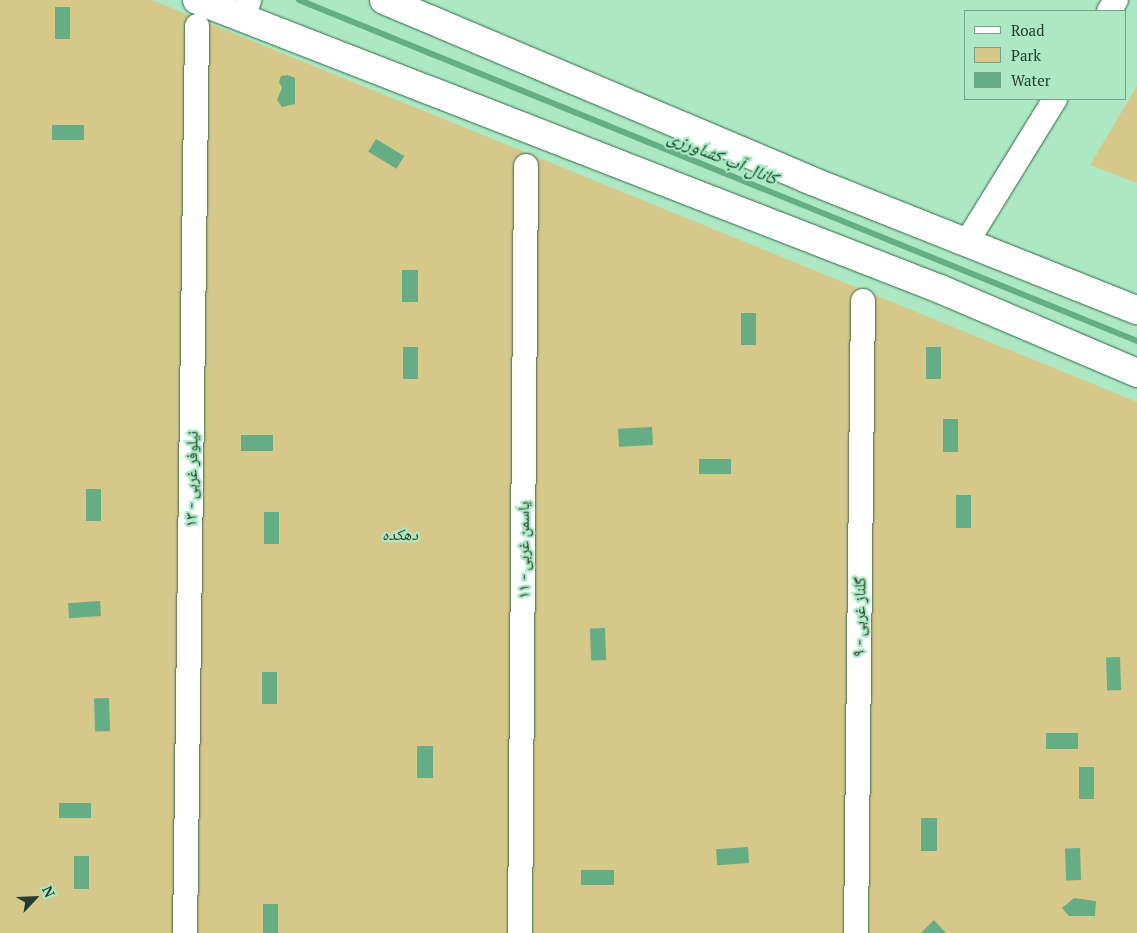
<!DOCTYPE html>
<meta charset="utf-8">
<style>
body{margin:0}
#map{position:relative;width:1137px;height:933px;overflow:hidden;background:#abe8c3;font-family:"PT Serif","Noto Naskh Arabic",serif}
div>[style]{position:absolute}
.green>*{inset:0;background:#d5c889}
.water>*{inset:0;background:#65ad84;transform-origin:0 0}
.stream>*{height:6px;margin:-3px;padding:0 3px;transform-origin:3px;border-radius:3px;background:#65ad84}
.roads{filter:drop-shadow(0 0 1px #2d6747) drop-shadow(0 0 1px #2d6747)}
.street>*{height:24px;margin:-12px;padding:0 12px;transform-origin:12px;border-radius:12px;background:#fff}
.secondary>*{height:28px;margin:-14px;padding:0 14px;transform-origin:14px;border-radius:14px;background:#fff}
span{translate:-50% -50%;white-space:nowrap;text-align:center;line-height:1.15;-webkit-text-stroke:4.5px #abe8c3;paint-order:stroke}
.street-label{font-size:16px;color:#253d2f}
.park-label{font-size:16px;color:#403918;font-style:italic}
.water-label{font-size:18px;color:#024025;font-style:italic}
.legend{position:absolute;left:964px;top:10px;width:162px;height:90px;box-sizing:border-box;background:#abe8c3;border:1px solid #75a488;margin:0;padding:6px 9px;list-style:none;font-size:15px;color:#253d2f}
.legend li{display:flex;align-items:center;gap:10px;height:25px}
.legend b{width:25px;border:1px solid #75a488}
.north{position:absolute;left:10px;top:873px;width:50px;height:50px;-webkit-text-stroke:4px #abe8c3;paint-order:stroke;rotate:65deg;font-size:14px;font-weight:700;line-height:20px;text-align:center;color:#253d2f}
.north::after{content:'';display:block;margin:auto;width:18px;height:22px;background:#253d2f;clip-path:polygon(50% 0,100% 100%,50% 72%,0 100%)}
</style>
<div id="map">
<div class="green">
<div style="clip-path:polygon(0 0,152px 0,1137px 402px,1137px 933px,0 933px)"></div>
<div style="clip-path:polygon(1137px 86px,1137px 183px,1090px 165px)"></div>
</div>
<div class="water">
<div style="left:55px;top:7px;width:15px;height:32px"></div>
<div style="clip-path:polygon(288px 75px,295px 78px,295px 104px,282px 107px,277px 100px,282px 88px,279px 82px,281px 76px)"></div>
<div style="left:84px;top:125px;width:15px;height:32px;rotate:90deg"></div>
<div style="left:376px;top:139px;width:33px;height:15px;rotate:31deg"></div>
<div style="left:402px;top:270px;width:16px;height:32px"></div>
<div style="left:741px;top:313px;width:15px;height:32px"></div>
<div style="left:403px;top:347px;width:15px;height:32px"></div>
<div style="left:926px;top:347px;width:15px;height:32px"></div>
<div style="left:943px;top:419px;width:15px;height:33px"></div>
<div style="left:652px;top:427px;width:18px;height:34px;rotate:87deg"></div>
<div style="left:241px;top:435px;width:32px;height:16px"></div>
<div style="left:731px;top:459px;width:15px;height:32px;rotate:90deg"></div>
<div style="left:86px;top:489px;width:15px;height:32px"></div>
<div style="left:956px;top:495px;width:15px;height:33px"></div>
<div style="left:264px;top:512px;width:15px;height:32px"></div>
<div style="left:100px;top:601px;width:15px;height:32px;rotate:86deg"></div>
<div style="left:605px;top:628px;width:32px;height:15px;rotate:88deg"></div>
<div style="left:1120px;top:657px;width:33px;height:14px;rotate:88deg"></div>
<div style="left:262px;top:672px;width:15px;height:32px"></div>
<div style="left:109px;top:698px;width:33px;height:15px;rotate:88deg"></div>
<div style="left:1046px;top:733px;width:32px;height:16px"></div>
<div style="left:417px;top:746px;width:16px;height:32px"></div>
<div style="left:1079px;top:767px;width:15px;height:32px"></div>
<div style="left:91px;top:803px;width:15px;height:32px;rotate:90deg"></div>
<div style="left:921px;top:818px;width:16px;height:33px"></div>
<div style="left:748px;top:847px;width:16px;height:32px;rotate:86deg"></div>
<div style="left:1080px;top:848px;width:32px;height:15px;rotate:88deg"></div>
<div style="left:74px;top:856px;width:15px;height:33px"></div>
<div style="left:614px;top:870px;width:15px;height:33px;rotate:90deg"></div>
<div style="clip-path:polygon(1074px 898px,1096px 901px,1095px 916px,1069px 916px,1062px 908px)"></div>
<div style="left:263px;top:904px;width:15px;height:29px"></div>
<div style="clip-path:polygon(934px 920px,946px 933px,921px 933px)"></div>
</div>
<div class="stream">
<div style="left:299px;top:0;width:905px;rotate:22.14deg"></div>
</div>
<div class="roads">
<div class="street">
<div style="left:1109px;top:11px;width:13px;rotate:-58deg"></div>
<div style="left:243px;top:19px;width:20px;rotate:-72deg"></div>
<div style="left:968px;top:240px;width:166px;rotate:-58.3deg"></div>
<div style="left:185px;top:933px;width:907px;rotate:-89.24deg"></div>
<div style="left:520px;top:933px;width:767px;rotate:-89.55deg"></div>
<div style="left:856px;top:933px;width:632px;rotate:-89.37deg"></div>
</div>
<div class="secondary">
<div style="left:197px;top:0;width:797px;rotate:21.25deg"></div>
<div style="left:940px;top:289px;width:214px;rotate:23.1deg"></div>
<div style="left:384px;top:0;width:459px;rotate:22.9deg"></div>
<div style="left:807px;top:179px;width:355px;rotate:21.7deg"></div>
</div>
</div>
<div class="street-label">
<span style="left:191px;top:479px;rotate:-89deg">نیلوفر غربی - ۱۳</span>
<span style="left:523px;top:550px;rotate:-90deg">یاسمن غربی - ۱۱</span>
<span style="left:859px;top:617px;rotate:-89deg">گلناز غربی - ۹</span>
</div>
<div class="park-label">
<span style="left:400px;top:534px">دهکده</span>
</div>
<div class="water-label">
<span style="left:723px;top:157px;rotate:22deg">کانال آب کشاورزی</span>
</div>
<ul class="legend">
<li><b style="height:6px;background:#fff"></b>Road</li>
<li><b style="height:14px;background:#d5c889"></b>Park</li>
<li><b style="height:14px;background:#65ad84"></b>Water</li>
</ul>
<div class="north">N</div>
</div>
